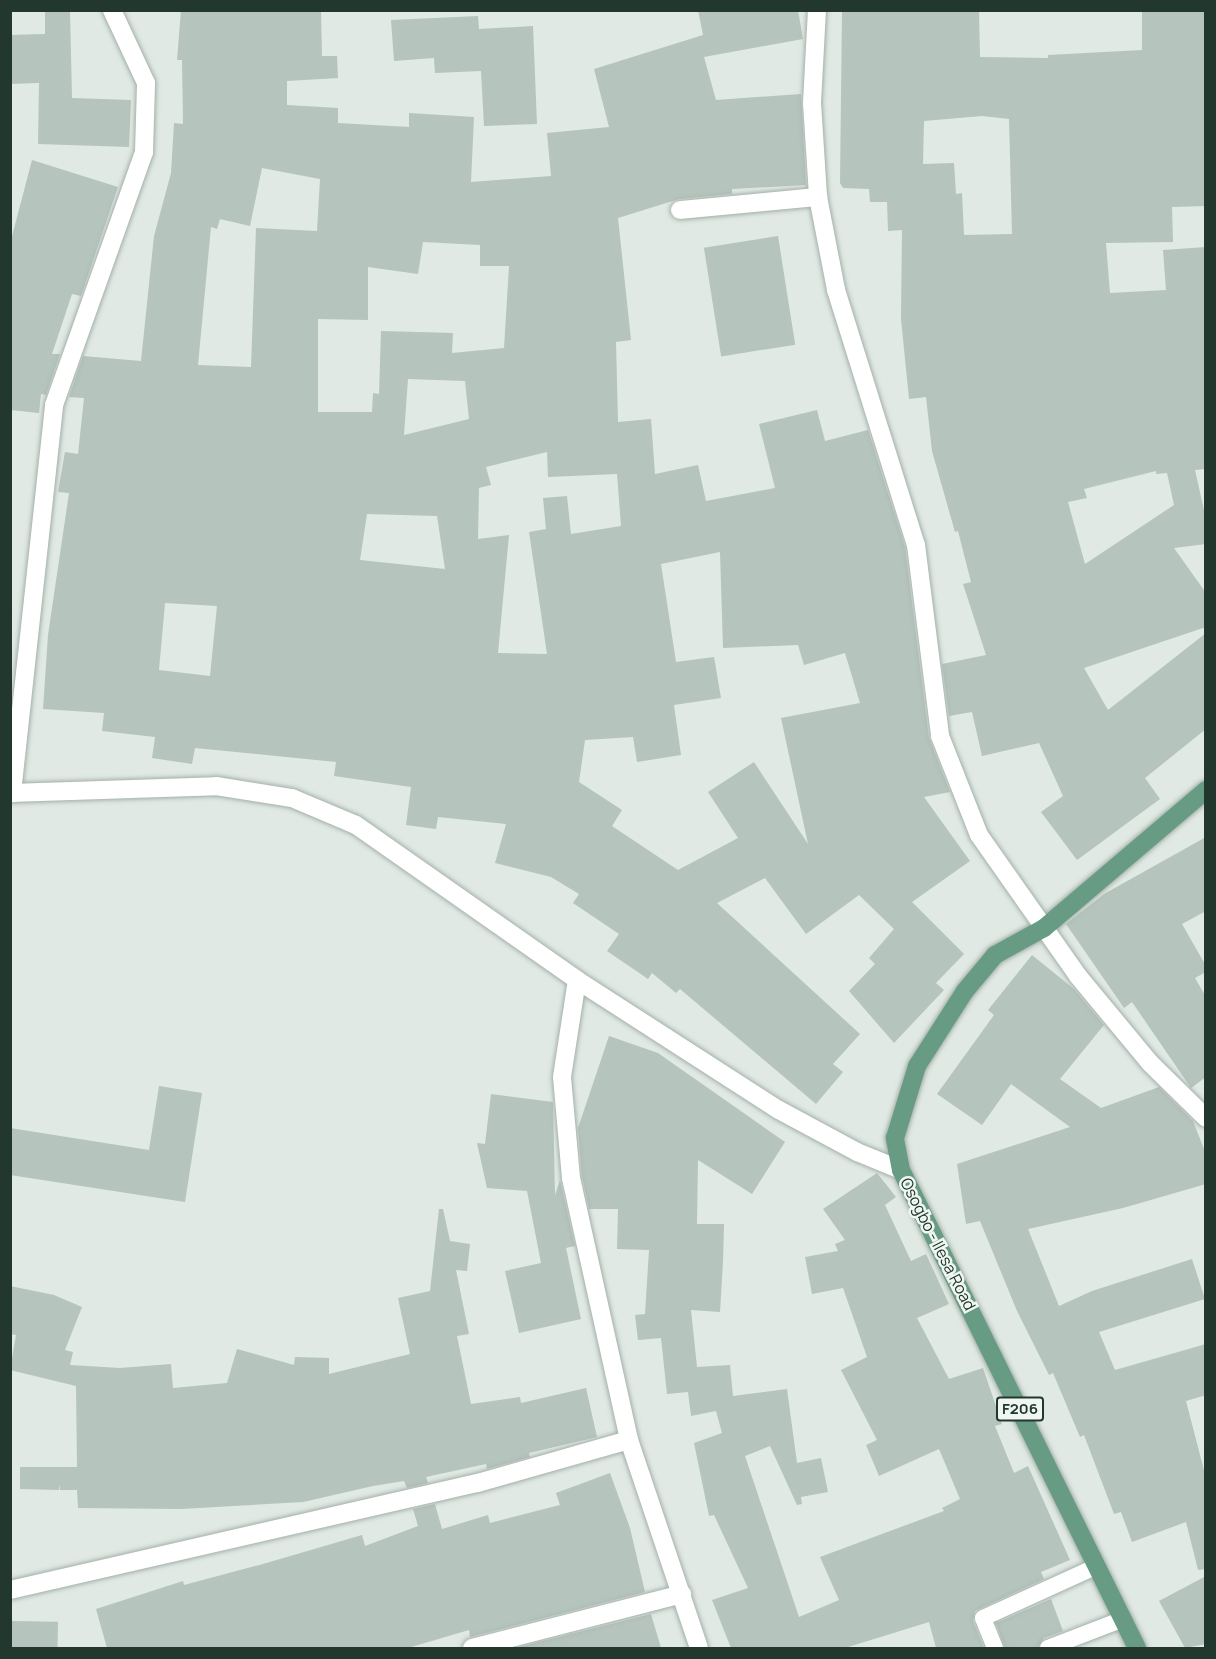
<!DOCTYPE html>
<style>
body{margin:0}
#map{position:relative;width:1216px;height:1659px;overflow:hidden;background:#e0e9e3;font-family:Manrope,sans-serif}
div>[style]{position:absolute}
.building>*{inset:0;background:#b5c4bc;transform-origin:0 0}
.roads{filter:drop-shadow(0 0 2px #a3b0a9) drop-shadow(0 0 2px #a3b0a9)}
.lane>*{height:16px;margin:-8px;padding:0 8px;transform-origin:8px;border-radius:8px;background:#fff}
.street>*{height:18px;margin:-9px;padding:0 9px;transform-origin:9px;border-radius:9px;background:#fff}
.primary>*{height:18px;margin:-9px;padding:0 9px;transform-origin:9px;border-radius:9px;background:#689b84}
span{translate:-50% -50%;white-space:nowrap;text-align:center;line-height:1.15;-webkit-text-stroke:5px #f0f6f2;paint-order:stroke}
.shield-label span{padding:2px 4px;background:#f0f6f2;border:2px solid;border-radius:4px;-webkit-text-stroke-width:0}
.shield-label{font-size:15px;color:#22382e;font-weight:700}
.street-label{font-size:16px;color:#22382e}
.frame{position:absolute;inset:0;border:12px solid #22382e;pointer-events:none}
</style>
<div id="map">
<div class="building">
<div style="clip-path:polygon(45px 10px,70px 10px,72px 98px,131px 100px,129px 147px,38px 144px,39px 83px,10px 84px,10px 35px,45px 34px)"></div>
<div style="clip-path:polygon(evenodd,181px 10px,321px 10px,322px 56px,337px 56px,338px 78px,287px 81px,287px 105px,338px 108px,338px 123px,409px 127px,409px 113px,474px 117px,471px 182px,551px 176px,547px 133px,609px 127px,594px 69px,703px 35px,698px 10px,798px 10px,803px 39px,704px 57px,716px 100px,801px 94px,806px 185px,732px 189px,732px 194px,679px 199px,618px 218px,631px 340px,616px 342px,618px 422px,651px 419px,655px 474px,698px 465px,706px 501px,775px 488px,759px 424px,817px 410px,825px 441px,868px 430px,905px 547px,929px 738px,950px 792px,924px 797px,970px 861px,912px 902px,964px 954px,936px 983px,944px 990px,894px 1043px,849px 991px,875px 964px,869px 958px,894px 929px,859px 895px,806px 934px,765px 878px,717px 903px,860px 1034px,833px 1064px,843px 1072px,816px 1104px,680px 989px,676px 993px,652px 973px,648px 979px,607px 951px,619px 934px,573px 903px,579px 894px,551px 877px,495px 863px,506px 824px,438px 817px,436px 829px,406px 825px,411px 787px,334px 776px,336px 762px,195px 748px,192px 764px,152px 758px,155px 737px,102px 731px,104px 713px,43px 709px,48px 635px,69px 493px,58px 492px,65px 452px,78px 454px,84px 398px,69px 397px,83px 356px,141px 361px,154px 236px,171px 173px,174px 123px,183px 124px,182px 60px,177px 60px,181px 10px,262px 168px,320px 179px,317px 231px,256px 228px,251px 367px,198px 365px,211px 227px,217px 229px,220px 219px,250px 226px,262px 168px,181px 10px,423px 242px,480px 245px,480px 266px,509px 266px,504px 348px,452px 353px,453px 333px,381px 331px,379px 394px,373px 393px,372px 412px,318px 412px,318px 319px,368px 320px,368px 267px,418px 274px,423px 242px,181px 10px,408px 379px,465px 381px,469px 419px,404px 435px,408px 379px,181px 10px,547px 452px,548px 477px,617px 474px,621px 526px,571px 534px,567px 496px,543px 498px,546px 529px,529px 532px,547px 654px,498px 653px,509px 535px,478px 539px,479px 488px,491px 485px,486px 467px,547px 452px,181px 10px,367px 514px,437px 516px,445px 569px,360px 560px,367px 514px,181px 10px,720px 552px,723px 648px,798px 645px,804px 665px,845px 653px,860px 703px,781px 718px,808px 844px,754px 762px,708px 792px,738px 838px,678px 870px,612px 826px,622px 810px,579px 782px,585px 740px,633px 737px,637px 762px,681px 755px,674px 705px,721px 698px,714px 657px,676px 662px,661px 564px,720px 552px,181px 10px,165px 603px,217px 606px,210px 676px,159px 670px,165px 603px)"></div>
<div style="clip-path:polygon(evenodd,842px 10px,979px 10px,980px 57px,1048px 58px,1048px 55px,1142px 50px,1142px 10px,1206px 10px,1206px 206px,1172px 207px,1173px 242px,1106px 243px,1110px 293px,1166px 290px,1163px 250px,1206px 247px,1206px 469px,1195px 470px,1206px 519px,1206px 544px,1174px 548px,1206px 593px,1206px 627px,1084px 668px,1108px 710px,1206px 633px,1206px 729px,1145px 778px,1160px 799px,1077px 860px,1041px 812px,1063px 796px,1039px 743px,982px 756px,972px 712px,949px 716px,942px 664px,986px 655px,963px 584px,971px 582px,958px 531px,955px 532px,932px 451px,926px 397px,909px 399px,901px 319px,902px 230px,888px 231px,887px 202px,870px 202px,869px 189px,843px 188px,840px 183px,842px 10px,982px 116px,1009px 119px,1012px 234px,964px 235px,962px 193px,956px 194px,954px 163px,923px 164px,924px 121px,982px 116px,842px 10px,1156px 471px,1156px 474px,1167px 473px,1174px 505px,1085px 564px,1068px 502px,1087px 498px,1084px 489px,1156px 471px)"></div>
<div style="clip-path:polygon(478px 16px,479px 29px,533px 26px,537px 124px,484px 126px,481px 71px,435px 73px,434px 58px,394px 61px,391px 20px)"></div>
<div style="clip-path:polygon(32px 160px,118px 187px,81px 296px,72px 294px,52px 354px,60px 354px,46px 395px,41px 394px,39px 413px,10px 410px,10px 244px)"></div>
<div style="left:778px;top:236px;width:110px;height:75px;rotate:81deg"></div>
<div style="clip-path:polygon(1206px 837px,1206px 911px,1182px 924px,1206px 966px,1206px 972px,1195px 978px,1206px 997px,1206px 1077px,1191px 1088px,1132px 1002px,1124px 1008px,1066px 924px,1104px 894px)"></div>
<div style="clip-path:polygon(1032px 955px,1074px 989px,1104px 1025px,1060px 1079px,1101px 1108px,1159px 1087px,1193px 1121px,1206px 1154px,1206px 1184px,1123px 1208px,1028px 1229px,1059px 1306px,1092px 1291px,1192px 1259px,1205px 1299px,1099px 1332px,1115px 1370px,1206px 1344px,1206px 1395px,1186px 1401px,1206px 1478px,1206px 1569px,1198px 1570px,1186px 1522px,1132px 1542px,1121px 1512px,1114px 1514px,1084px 1435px,1080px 1437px,1053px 1373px,1049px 1375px,1017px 1311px,980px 1221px,966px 1224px,957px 1164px,1070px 1127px,1011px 1084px,982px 1125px,937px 1094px,994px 1015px,988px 1010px)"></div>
<div style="clip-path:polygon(609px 1036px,658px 1053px,785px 1142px,752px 1194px,698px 1160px,697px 1224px,724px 1224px,723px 1262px,720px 1312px,691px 1310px,697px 1367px,730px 1365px,733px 1396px,787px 1389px,797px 1463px,821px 1458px,828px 1492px,801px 1497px,802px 1504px,797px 1505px,770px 1446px,745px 1456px,799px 1617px,839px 1600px,820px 1557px,944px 1511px,942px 1508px,960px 1499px,939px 1449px,879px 1476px,866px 1445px,877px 1440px,841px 1370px,867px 1357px,843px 1288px,812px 1294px,805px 1257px,838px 1251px,835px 1244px,845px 1240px,823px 1209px,877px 1173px,896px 1197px,885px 1205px,911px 1261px,926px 1254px,949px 1304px,917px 1318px,949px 1379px,983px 1368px,1002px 1424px,995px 1426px,1014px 1473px,1028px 1466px,1070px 1560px,1041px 1572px,1044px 1579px,975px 1611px,973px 1621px,984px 1648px,936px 1648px,929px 1622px,845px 1648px,731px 1648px,712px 1600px,748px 1588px,714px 1515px,709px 1516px,694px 1443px,722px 1433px,716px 1411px,691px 1416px,688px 1392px,667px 1394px,661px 1338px,638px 1340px,635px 1315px,645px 1314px,649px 1250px,617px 1249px,618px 1209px,589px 1209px,582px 1176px,578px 1128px)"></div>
<div style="clip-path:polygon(159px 1086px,202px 1093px,185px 1202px,10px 1175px,10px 1128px,149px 1150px)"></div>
<div style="clip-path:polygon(491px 1094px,553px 1102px,555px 1195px,560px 1180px,575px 1246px,566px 1248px,581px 1319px,519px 1333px,505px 1271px,541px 1263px,527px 1191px,487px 1188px,477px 1143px,485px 1144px)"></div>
<div style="clip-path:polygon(439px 1209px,443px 1209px,450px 1241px,470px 1244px,467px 1271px,456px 1270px,469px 1334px,457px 1336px,471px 1404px,520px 1397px,521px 1403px,586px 1388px,597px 1437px,529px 1453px,530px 1457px,487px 1469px,486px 1464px,426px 1477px,428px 1483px,407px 1488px,404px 1481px,373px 1486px,303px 1502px,181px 1509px,78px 1508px,77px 1490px,60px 1490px,59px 1484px,59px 1490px,20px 1489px,20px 1467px,77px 1467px,76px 1386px,10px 1370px,16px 1335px,10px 1334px,10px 1286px,54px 1295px,82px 1307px,65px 1350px,73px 1352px,70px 1365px,120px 1368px,171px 1364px,173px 1388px,227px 1383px,237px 1349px,294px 1365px,295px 1357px,329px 1358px,329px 1374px,410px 1354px,398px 1298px,430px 1291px)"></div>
<div style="clip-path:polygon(610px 1473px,630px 1528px,645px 1592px,470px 1637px,469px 1630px,408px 1648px,107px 1648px,96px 1609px,183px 1581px,184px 1585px,263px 1564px,362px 1535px,365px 1546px,418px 1526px,413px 1509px,435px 1504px,442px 1529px,488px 1515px,490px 1523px,560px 1505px,556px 1493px)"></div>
<div style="clip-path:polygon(1206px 1576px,1206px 1644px,1185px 1648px,1159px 1601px)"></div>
<div style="clip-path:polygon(1051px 1599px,1063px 1631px,1044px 1638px,1038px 1648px,1005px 1648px,996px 1623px)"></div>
<div style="clip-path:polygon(651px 1614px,661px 1648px,515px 1648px)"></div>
<div style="left:10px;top:1621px;width:48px;height:27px;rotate:1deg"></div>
</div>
<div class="roads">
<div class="lane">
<div style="left:995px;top:1648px;width:32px;rotate:-112deg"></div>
<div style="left:983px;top:1618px;width:125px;rotate:-24.5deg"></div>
<div style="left:1048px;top:1648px;width:80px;rotate:-21.1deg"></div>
</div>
<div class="street">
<div style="left:817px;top:10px;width:93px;rotate:93.1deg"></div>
<div style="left:812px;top:103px;width:94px;rotate:86.3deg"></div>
<div style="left:818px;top:197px;width:95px;rotate:79deg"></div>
<div style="left:836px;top:290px;width:267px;rotate:72.6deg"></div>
<div style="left:916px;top:545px;width:193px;rotate:82.8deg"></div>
<div style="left:940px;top:736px;width:106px;rotate:68.5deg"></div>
<div style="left:979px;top:835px;width:172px;rotate:54.9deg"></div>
<div style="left:1078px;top:976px;width:113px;rotate:50.4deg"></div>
<div style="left:1150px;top:1063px;width:78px;rotate:44.5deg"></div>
<div style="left:680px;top:210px;width:139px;rotate:-5.4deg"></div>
<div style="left:10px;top:793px;width:206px;rotate:-1.9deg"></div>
<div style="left:216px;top:786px;width:77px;rotate:9deg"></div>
<div style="left:292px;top:798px;width:69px;rotate:22.9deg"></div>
<div style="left:356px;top:825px;width:270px;rotate:35deg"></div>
<div style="left:577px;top:980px;width:240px;rotate:32.8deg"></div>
<div style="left:779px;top:1110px;width:89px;rotate:28.3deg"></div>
<div style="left:857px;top:1152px;width:48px;rotate:22.2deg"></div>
<div style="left:12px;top:793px;width:390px;rotate:-83.8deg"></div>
<div style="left:54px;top:405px;width:269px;rotate:-70.4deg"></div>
<div style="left:144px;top:152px;width:69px;rotate:-88.3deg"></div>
<div style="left:146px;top:83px;width:81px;rotate:-115deg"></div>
<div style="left:577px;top:980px;width:98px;rotate:98.8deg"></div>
<div style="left:562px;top:1077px;width:101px;rotate:84.9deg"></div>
<div style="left:571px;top:1178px;width:268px;rotate:77.5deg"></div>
<div style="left:629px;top:1440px;width:219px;rotate:71.4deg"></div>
<div style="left:10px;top:1590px;width:480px;rotate:-12.9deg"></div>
<div style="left:478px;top:1483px;width:157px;rotate:-15.9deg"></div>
<div style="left:472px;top:1648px;width:217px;rotate:-14.4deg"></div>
</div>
<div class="primary">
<div style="left:1137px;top:1648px;width:533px;rotate:-116.28deg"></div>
<div style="left:901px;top:1170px;width:33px;rotate:-101deg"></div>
<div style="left:895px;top:1138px;width:75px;rotate:-73deg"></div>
<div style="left:917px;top:1066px;width:89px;rotate:-57.4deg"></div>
<div style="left:965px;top:991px;width:47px;rotate:-50.2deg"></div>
<div style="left:995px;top:955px;width:56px;rotate:-28.9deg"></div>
<div style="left:1044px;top:928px;width:213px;rotate:-40.4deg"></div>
</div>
</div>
<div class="shield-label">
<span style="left:1020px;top:1409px">F206</span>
</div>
<div class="street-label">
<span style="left:938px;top:1244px;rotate:63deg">Osogbo - Ilesa Road</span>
</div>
<div class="frame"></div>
</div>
